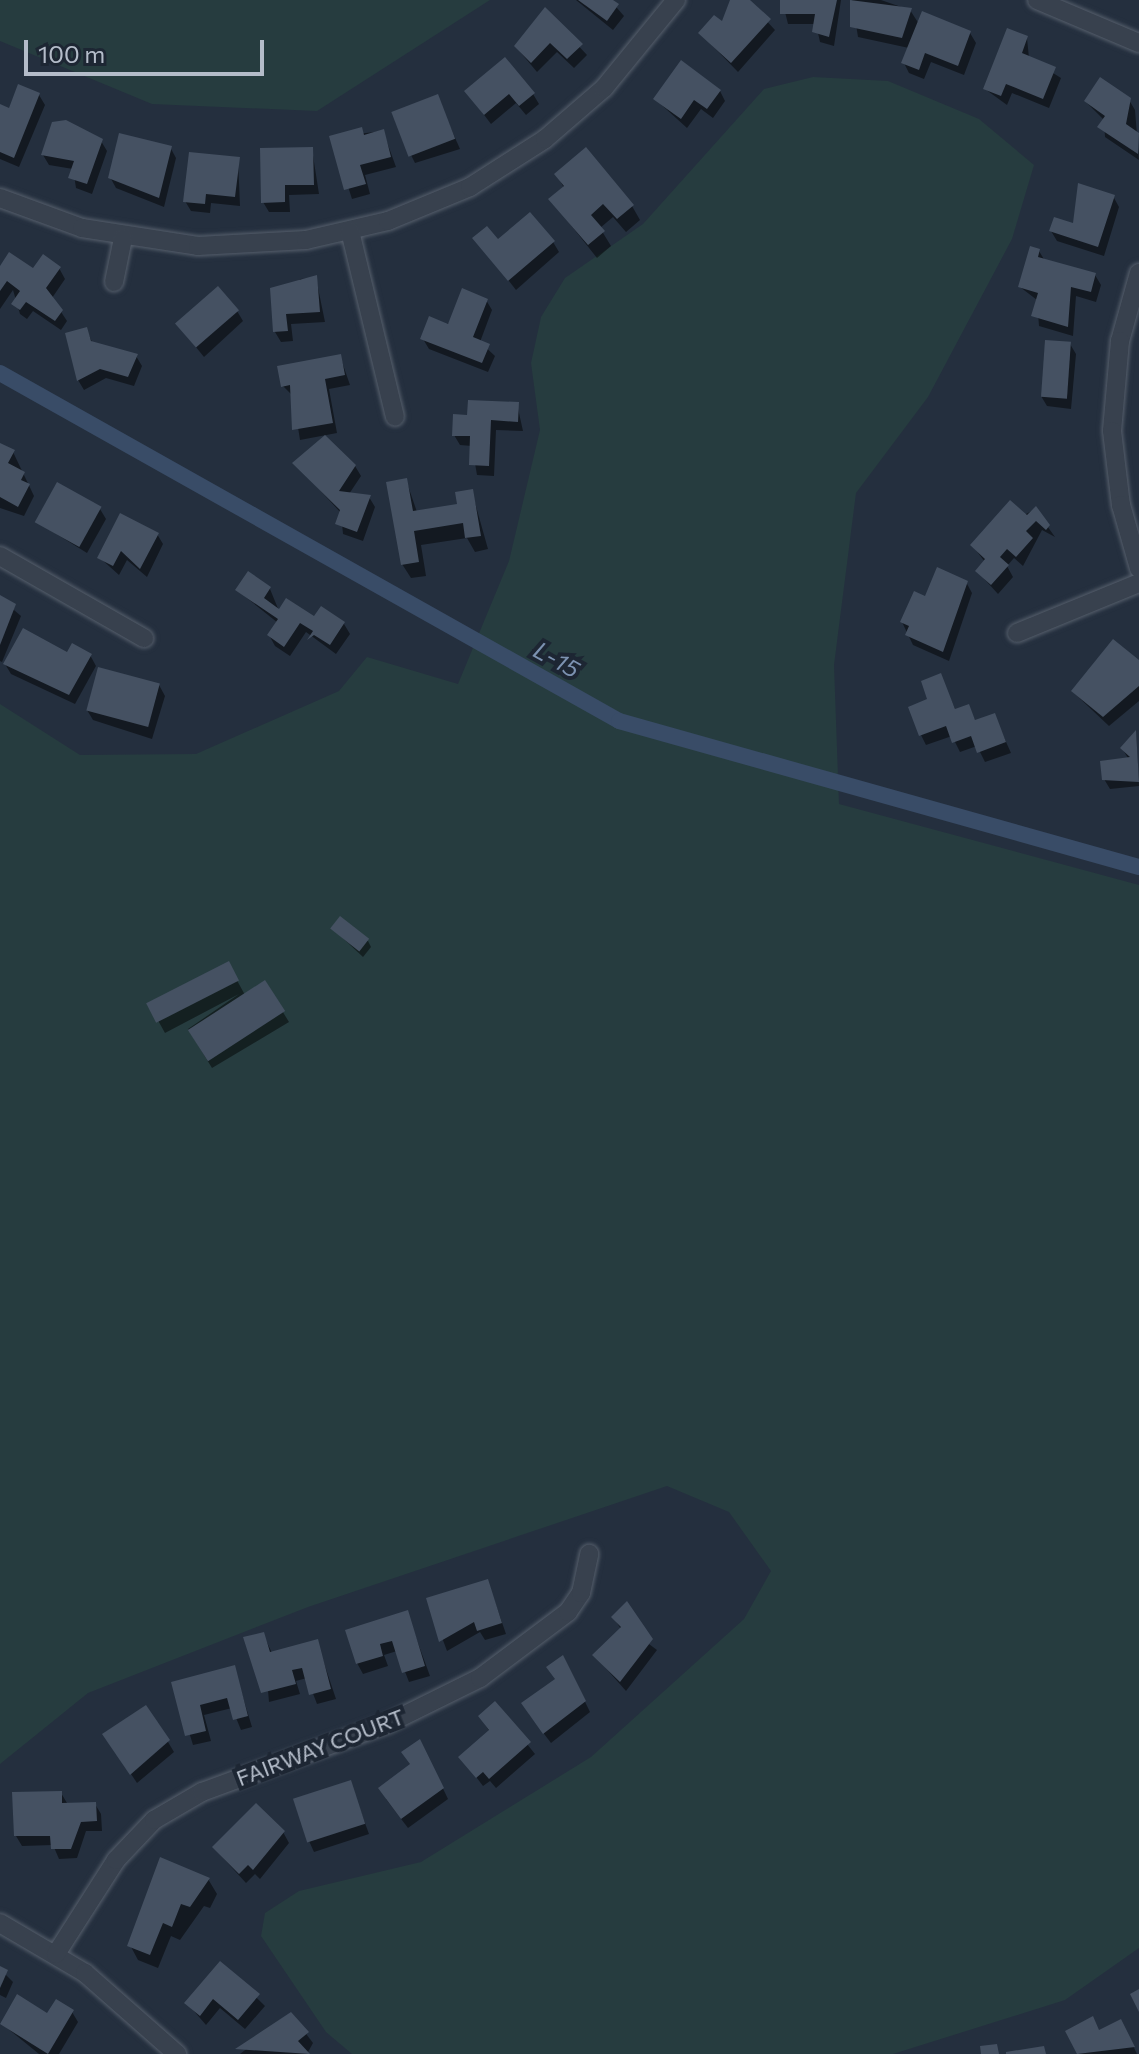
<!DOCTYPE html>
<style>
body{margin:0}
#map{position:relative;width:1139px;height:2054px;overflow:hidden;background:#242f3e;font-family:Commissioner,sans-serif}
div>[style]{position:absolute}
.green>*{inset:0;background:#263c3f}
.shadow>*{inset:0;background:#0007}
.canal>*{height:16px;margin:-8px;padding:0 8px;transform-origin:8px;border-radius:8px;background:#394c67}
.building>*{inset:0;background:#455162;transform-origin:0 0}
.roads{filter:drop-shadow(0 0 2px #565f6c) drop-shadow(0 0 2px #565f6c)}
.street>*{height:18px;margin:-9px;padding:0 9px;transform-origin:9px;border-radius:9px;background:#38414e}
span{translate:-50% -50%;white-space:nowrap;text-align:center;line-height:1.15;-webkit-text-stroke:8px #1d2633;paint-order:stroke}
.street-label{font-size:22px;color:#b4bcc9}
.water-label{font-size:24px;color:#7c92b1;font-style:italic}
.scale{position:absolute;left:24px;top:40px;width:240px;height:36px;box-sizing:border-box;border:4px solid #b4bcc9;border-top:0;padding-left:10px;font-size:24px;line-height:28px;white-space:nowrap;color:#b4bcc9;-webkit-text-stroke:6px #1d2633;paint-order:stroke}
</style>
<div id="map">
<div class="green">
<div style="clip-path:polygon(0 0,490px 0,317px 111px,152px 104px,0 41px)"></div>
<div style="clip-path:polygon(813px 77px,888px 81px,979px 119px,1034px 165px,1012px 239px,928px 397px,856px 493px,834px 665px,839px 804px,1139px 885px,1139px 1948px,1065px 2000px,893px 2054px,352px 2054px,326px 2032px,261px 1936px,265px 1913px,299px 1891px,421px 1862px,591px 1757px,744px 1619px,771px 1571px,729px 1512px,667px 1486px,308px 1607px,88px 1693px,0 1764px,0 704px,80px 755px,196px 754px,339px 691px,367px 657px,458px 684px,509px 561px,540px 430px,531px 363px,541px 317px,565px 278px,643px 224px,764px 89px)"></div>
</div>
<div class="shadow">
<div style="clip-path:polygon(576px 0,610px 0,624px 16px,613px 30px)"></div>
<div style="clip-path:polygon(736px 0,747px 0,775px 30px,738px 72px,700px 33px,722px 25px)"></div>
<div style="clip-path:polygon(782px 0,841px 0,834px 46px,820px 42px,816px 24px,788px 24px)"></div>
<div style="clip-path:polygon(852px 0,881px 0,910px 10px,919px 24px,970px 33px,976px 43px,964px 75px,931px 62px,924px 79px,909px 73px,904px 63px,909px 48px,858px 37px)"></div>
<div style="clip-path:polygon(545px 10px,587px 55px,574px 68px,557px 52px,537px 72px,516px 47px)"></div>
<div style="clip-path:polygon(1027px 38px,1029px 58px,1061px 78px,1049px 108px,1012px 93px,1007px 105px,985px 89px)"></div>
<div style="clip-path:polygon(466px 91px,533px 94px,539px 104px,526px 115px,516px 103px,491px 124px)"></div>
<div style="clip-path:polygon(720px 91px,725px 101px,713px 118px,701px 109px,687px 128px,655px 99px)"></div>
<div style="clip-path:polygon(39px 95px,45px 105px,19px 167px,0 159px,0 106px,10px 110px)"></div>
<div style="clip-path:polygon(437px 97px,460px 149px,415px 163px,410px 153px)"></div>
<div style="clip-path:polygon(1129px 100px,1135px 110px,1139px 160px,1105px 137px,1104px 120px,1086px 102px)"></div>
<div style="clip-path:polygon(383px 131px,396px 167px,365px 175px,370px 194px,352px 199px,332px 137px)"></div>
<div style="clip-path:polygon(101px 141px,107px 151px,92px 194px,76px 188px,73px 169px,49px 165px,43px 155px)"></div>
<div style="clip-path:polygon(170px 147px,176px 158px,164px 207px,116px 188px,110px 177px)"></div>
<div style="clip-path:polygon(312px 149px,319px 194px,289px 195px,290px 212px,269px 212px,263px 202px)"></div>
<div style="clip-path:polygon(238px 159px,240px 206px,211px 203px,210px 213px,191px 211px,185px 201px)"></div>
<div style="clip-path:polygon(557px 175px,632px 206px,640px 220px,626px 232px,613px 217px,600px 228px,611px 246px,597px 258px,551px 200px,564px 188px)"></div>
<div style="clip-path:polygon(1113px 196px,1119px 207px,1104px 256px,1057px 241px,1051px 231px,1074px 225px)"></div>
<div style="clip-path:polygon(475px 238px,553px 242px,559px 252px,516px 290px)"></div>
<div style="clip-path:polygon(1039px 251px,1045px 261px,1095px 275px,1101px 285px,1096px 302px,1076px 296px,1073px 336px,1039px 326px,1037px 300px,1020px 287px)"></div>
<div style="clip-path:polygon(59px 268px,65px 279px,52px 298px,67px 321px,61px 330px,33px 311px,27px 319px,20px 314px,13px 290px,0 309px,0 269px)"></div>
<div style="clip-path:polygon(316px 278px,325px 322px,291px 324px,293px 341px,281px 342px,275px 332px,300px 279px)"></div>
<div style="clip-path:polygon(486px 300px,492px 310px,480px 342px,495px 356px,488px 372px,429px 349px,423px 339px)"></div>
<div style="clip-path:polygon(237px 311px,243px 321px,204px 357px,178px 325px)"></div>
<div style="clip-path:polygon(86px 329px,93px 344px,136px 356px,142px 366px,134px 386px,106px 378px,84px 390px,78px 380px)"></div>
<div style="clip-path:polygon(1070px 344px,1076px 354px,1071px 409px,1047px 406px,1041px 396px)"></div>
<div style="clip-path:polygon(340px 356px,350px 385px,329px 389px,337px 433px,300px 440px,293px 396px,283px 386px)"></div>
<div style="clip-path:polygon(517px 404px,523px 431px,496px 430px,494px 476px,477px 475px,472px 446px,460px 445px,454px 435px,469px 417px)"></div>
<div style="clip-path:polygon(0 445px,13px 452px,34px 496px,24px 516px,0 508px)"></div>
<div style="clip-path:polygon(295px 463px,355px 466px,361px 476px,349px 494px,369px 497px,375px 507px,363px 541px,343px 534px,341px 513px)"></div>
<div style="clip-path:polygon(406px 480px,417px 512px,459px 505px,472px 492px,488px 549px,475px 552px,467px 538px,421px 545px,426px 576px,411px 578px,402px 564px)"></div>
<div style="clip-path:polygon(100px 509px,106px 519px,87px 553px,37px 522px)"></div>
<div style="clip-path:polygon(1035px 509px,1055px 537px,1042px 530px,1023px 566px,1014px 558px,1007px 566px,1013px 577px,998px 594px,977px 571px,985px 562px,972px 545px)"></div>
<div style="clip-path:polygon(157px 534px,163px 544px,147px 577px,127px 560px,119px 575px,100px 558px)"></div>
<div style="clip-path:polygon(966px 582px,972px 593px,949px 661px,913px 645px,902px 622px,926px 599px)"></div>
<div style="clip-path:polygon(270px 589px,279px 611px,344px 624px,350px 634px,336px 654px,306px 632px,290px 656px,275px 646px,269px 635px,278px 623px,237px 590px)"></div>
<div style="clip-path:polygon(0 598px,21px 616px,2px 662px,0 661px)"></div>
<div style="clip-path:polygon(90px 655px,96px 666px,75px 704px,11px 674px,5px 664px)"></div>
<div style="clip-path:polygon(1139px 662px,1139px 701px,1109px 726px,1073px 692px)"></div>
<div style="clip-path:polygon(940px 675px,956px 711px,968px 707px,976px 722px,994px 715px,1011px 753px,985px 762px,977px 746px,960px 752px,952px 736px,926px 745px,921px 735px)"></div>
<div style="clip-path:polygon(159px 685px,165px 696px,152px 739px,93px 720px,87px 710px)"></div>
<div style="clip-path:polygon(1136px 733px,1139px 786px,1110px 789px,1104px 779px,1129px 760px,1122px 748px)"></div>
<div style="clip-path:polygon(332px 928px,368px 941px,371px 947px,363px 957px)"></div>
<div style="clip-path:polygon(228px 964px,245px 995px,265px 983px,289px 1022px,212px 1068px,188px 1029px,239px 994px,165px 1033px,150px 1006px)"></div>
<div style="clip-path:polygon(488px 1582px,506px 1634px,485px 1640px,480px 1632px,447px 1651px,428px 1600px)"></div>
<div style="clip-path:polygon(407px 1613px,430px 1676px,409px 1682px,397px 1651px,384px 1655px,388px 1666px,363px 1674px,357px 1663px)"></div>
<div style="clip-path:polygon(613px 1617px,657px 1650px,626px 1691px,595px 1656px,621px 1629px)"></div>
<div style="clip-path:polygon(263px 1634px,272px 1653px,317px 1642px,336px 1699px,317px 1704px,307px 1678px,296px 1681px,300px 1694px,269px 1702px)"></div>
<div style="clip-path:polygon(568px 1667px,590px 1712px,551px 1743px,529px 1714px)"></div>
<div style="clip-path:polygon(234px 1668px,252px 1727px,241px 1730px,232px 1708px,204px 1715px,211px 1741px,193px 1745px,174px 1683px)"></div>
<div style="clip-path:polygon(495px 1704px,535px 1754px,496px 1788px,490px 1781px,483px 1786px,461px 1757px,490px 1732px,480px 1717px)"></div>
<div style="clip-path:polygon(168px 1742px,174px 1752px,137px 1783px,111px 1744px)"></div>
<div style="clip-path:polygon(425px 1751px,448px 1799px,408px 1828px,386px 1799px)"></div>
<div style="clip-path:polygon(350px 1782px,369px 1834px,314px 1852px,309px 1841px)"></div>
<div style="clip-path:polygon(61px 1793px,67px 1803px,95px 1804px,101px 1814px,102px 1831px,86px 1831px,77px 1858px,59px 1859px,53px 1845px,22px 1846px,16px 1836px)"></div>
<div style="clip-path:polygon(283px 1832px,289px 1843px,260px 1879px,255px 1874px,246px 1883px,214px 1848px)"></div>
<div style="clip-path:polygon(208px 1879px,217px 1894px,210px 1908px,204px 1906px,180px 1940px,171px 1936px,158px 1968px,138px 1960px,130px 1945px)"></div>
<div style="clip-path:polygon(221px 1963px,265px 2006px,245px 2029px,220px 2008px,206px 2025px,187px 2003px)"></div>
<div style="clip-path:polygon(0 1969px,13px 1982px,6px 1998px,0 1995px)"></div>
<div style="clip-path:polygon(72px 2012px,78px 2022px,59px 2054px,39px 2054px,1px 2023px)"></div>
<div style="clip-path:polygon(291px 2014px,313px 2043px,307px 2054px,240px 2054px)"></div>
<div style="clip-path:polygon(1126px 2031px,1137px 2054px,1079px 2054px,1067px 2032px)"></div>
</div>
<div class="canal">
<div style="left:0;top:373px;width:710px;rotate:29.34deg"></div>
<div style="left:619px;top:721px;width:540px;rotate:15.68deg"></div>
</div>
<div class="building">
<div style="clip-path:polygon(578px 0,613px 0,619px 4px,607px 21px)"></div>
<div style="clip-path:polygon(730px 0,750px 0,771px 19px,731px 63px,698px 33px,714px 15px,722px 21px)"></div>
<div style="clip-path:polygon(780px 0,837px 0,829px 37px,812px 32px,815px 14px,780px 14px)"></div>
<div style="clip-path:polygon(850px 0,912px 8px,902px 38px,850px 27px)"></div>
<div style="clip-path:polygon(545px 7px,583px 44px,567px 59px,550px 43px,531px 63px,514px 46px)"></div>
<div style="clip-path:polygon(922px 11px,971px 31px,958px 66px,925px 53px,919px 70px,901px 63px)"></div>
<div style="clip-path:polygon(1007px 28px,1028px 36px,1022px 53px,1056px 67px,1043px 99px,1006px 84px,1001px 96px,983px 89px)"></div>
<div style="clip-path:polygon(505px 57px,535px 93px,519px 106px,509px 94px,484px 115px,464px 91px)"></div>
<div style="clip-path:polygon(681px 60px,721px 90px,707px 109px,694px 100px,681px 119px,653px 99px)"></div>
<div style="clip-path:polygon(1100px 77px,1131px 98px,1126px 124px,1139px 133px,1138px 154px,1097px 127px,1105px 116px,1084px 101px)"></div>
<div style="clip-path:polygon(18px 84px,40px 93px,14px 158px,0 152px,0 104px,9px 108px)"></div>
<div style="left:438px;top:94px;width:48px;height:50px;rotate:69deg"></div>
<div style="clip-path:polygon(66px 120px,103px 139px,87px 184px,68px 178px,74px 161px,41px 155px,52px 122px)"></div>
<div style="clip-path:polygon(362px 127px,364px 135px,384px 129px,391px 157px,360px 165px,366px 184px,344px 190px,329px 136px)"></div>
<div style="clip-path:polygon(119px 133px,172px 146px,159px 198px,108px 178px)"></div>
<div style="clip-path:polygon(313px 147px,314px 185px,285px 185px,285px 202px,261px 203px,260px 148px)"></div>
<div style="clip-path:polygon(586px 147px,634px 205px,617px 219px,603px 204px,591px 215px,605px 231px,588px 245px,548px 199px,564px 186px,554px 174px)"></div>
<div style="clip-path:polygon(189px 152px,240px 157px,235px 197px,206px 194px,205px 204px,183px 202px)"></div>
<div style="clip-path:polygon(1078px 183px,1115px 195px,1098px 247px,1049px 231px,1054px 217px,1073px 223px)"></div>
<div style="clip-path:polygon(530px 212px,555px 241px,508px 281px,472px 238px,487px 226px,498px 239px)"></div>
<div style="clip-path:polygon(1030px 246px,1040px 249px,1038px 257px,1096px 273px,1091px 292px,1071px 287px,1068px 327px,1031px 316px,1038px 293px,1018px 287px)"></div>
<div style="clip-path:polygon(9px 252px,33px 268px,43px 254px,61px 267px,46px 288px,63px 310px,55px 321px,26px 302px,20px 310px,11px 304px,20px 291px,7px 281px,0 291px,0 266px)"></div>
<div style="clip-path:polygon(317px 275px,320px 312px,286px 314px,288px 331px,273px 332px,270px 288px)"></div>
<div style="left:218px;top:286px;width:32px;height:57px;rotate:49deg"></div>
<div style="clip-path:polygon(462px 288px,488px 299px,473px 337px,490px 344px,482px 363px,420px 339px,429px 316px,448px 324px)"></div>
<div style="clip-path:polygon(87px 327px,91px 341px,138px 354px,128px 377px,100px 369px,77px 381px,65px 333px)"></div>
<div style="left:1045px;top:340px;width:26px;height:57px;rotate:4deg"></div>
<div style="clip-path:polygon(341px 354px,345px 375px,325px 379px,333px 423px,292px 430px,290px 385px,281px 387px,277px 366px)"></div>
<div style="clip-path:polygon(468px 400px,519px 402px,518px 422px,491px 420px,489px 466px,469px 465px,470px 436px,452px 436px,453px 414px,467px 415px)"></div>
<div style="clip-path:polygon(325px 435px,356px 465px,339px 491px,371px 495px,357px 532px,335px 524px,340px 510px,292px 463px)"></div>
<div style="clip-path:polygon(0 443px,15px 450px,8px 463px,25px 472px,21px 480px,30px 484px,18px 507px,0 497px)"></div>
<div style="clip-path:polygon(407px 478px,413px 511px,457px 504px,455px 492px,473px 489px,481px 536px,465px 538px,463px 523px,414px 531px,419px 562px,401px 565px,386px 482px)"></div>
<div style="left:57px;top:482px;width:51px;height:46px;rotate:29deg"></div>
<div style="clip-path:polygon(1010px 500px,1027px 515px,1036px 506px,1050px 525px,1046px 530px,1036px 521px,1026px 531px,1033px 538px,1016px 557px,1007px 549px,1000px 557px,1009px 565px,991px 585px,975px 571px,985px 559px,970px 545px)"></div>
<div style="clip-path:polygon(120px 513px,159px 533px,140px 569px,121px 551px,113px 566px,97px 558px)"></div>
<div style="clip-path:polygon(937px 567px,968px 581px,943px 652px,905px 635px,909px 626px,900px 622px,914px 591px,925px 596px)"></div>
<div style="clip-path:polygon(248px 571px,271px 587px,264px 598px,279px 609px,286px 598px,314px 616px,321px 606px,345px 622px,330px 645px,314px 635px,307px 640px,313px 631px,300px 623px,284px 647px,267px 635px,278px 619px,235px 590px)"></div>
<div style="clip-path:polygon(0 595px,16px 604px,0 645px)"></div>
<div style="clip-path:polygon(23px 628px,67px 652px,72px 643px,92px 654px,69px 695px,3px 664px)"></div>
<div style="clip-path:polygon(1113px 639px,1139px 660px,1139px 686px,1103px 717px,1071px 691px)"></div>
<div style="left:98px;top:667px;width:64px;height:45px;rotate:15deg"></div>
<div style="clip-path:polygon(941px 673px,955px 709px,969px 704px,975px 720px,995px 713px,1006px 742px,977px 753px,971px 736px,952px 743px,946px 726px,919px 736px,908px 707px,927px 699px,921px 681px)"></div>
<div style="clip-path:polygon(1136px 730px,1139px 782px,1102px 780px,1100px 761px,1130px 757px,1120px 748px)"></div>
<div style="left:340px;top:916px;width:37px;height:16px;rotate:38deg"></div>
<div style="left:229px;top:961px;width:22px;height:93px;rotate:63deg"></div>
<div style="left:265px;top:980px;width:37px;height:92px;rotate:57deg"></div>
<div style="clip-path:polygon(488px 1579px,502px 1623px,477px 1631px,474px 1622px,439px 1642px,426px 1598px)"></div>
<div style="clip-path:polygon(627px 1601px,653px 1639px,620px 1682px,592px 1655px,621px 1627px,611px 1617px)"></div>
<div style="clip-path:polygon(408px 1610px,425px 1666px,402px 1673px,392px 1641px,380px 1644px,383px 1656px,356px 1664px,345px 1630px)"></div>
<div style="clip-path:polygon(264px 1632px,270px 1652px,318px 1639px,331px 1689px,309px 1695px,302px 1668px,292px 1670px,296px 1684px,261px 1693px,243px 1637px)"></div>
<div style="clip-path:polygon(563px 1655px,586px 1701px,543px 1734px,521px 1703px,555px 1679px,546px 1667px)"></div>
<div style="clip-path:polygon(235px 1665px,248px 1716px,233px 1720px,227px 1698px,200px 1705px,206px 1731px,185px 1736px,171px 1682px)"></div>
<div style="clip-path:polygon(495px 1701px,531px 1742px,489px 1779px,483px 1772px,476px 1778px,458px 1757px,489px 1730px,478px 1716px)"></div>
<div style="clip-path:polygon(146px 1705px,170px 1740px,130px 1775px,102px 1734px)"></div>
<div style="clip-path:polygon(420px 1739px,444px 1788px,401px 1819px,378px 1788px,410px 1764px,401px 1752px)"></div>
<div style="left:351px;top:1780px;width:46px;height:61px;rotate:72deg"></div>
<div style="clip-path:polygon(62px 1791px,62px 1803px,96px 1802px,97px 1821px,81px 1822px,71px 1849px,51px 1849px,50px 1836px,14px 1836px,12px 1792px)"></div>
<div style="clip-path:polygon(256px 1803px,285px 1831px,253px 1870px,248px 1865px,239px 1874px,212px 1847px)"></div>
<div style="clip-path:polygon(160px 1857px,210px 1878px,190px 1907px,181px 1904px,172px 1927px,163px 1923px,150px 1955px,127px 1946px)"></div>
<div style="clip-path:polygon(220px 1961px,260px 1994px,238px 2020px,213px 1999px,200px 2016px,184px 2003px)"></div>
<div style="clip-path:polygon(0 1966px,8px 1970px,0 1988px)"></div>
<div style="clip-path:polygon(1139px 1989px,1139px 2012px,1130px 1994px)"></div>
<div style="clip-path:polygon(17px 1994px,47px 2013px,56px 1999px,74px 2010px,48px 2054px,0 2024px)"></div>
<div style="clip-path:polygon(291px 2012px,309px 2032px,298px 2041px,310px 2054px,235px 2049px)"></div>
<div style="clip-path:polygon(1093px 2016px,1099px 2030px,1121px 2019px,1135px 2047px,1077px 2054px,1065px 2031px)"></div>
<div style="clip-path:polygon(997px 2044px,999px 2054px,981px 2054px,980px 2046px)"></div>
<div style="clip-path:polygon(1044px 2046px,1046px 2054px,1006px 2054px,1006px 2052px)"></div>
</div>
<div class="roads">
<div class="street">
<div style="left:1037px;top:0;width:111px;rotate:22.9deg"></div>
<div style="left:0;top:198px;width:87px;rotate:20.1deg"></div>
<div style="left:82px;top:228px;width:117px;rotate:8.8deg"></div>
<div style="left:198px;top:246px;width:108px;rotate:-3.2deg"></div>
<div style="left:306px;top:240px;width:84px;rotate:-13deg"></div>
<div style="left:388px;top:221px;width:89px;rotate:-22.5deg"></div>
<div style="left:470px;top:187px;width:89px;rotate:-32.6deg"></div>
<div style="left:545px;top:139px;width:78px;rotate:-40.8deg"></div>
<div style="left:604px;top:88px;width:114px;rotate:-50.7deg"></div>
<div style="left:350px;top:231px;width:191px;rotate:76.4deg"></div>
<div style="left:1139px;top:273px;width:71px;rotate:105.6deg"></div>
<div style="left:1120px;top:341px;width:90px;rotate:95.1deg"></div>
<div style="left:1112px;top:431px;width:75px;rotate:83.1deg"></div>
<div style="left:1121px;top:505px;width:66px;rotate:74.1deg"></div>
<div style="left:114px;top:282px;width:45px;rotate:-78.4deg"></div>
<div style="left:0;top:556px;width:166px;rotate:29.7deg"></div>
<div style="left:1017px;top:633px;width:132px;rotate:-22.3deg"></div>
<div style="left:0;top:1923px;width:99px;rotate:30.5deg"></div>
<div style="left:85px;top:1973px;width:123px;rotate:41.4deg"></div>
<div style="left:56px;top:1954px;width:112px;rotate:-57.4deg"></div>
<div style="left:116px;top:1860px;width:55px;rotate:-46.5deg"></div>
<div style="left:154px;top:1820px;width:56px;rotate:-30.3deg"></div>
<div style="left:202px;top:1792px;width:197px;rotate:-20.2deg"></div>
<div style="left:387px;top:1724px;width:104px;rotate:-26.3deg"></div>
<div style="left:480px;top:1678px;width:110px;rotate:-36.9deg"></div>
<div style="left:568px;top:1612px;width:23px;rotate:-56deg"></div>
<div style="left:581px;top:1593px;width:40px;rotate:-78deg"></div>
</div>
</div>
<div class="street-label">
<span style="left:320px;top:1747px;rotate:-21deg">FAIRWAY COURT</span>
</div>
<div class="water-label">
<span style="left:557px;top:659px;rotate:29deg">L-15</span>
</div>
<div class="scale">100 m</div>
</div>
